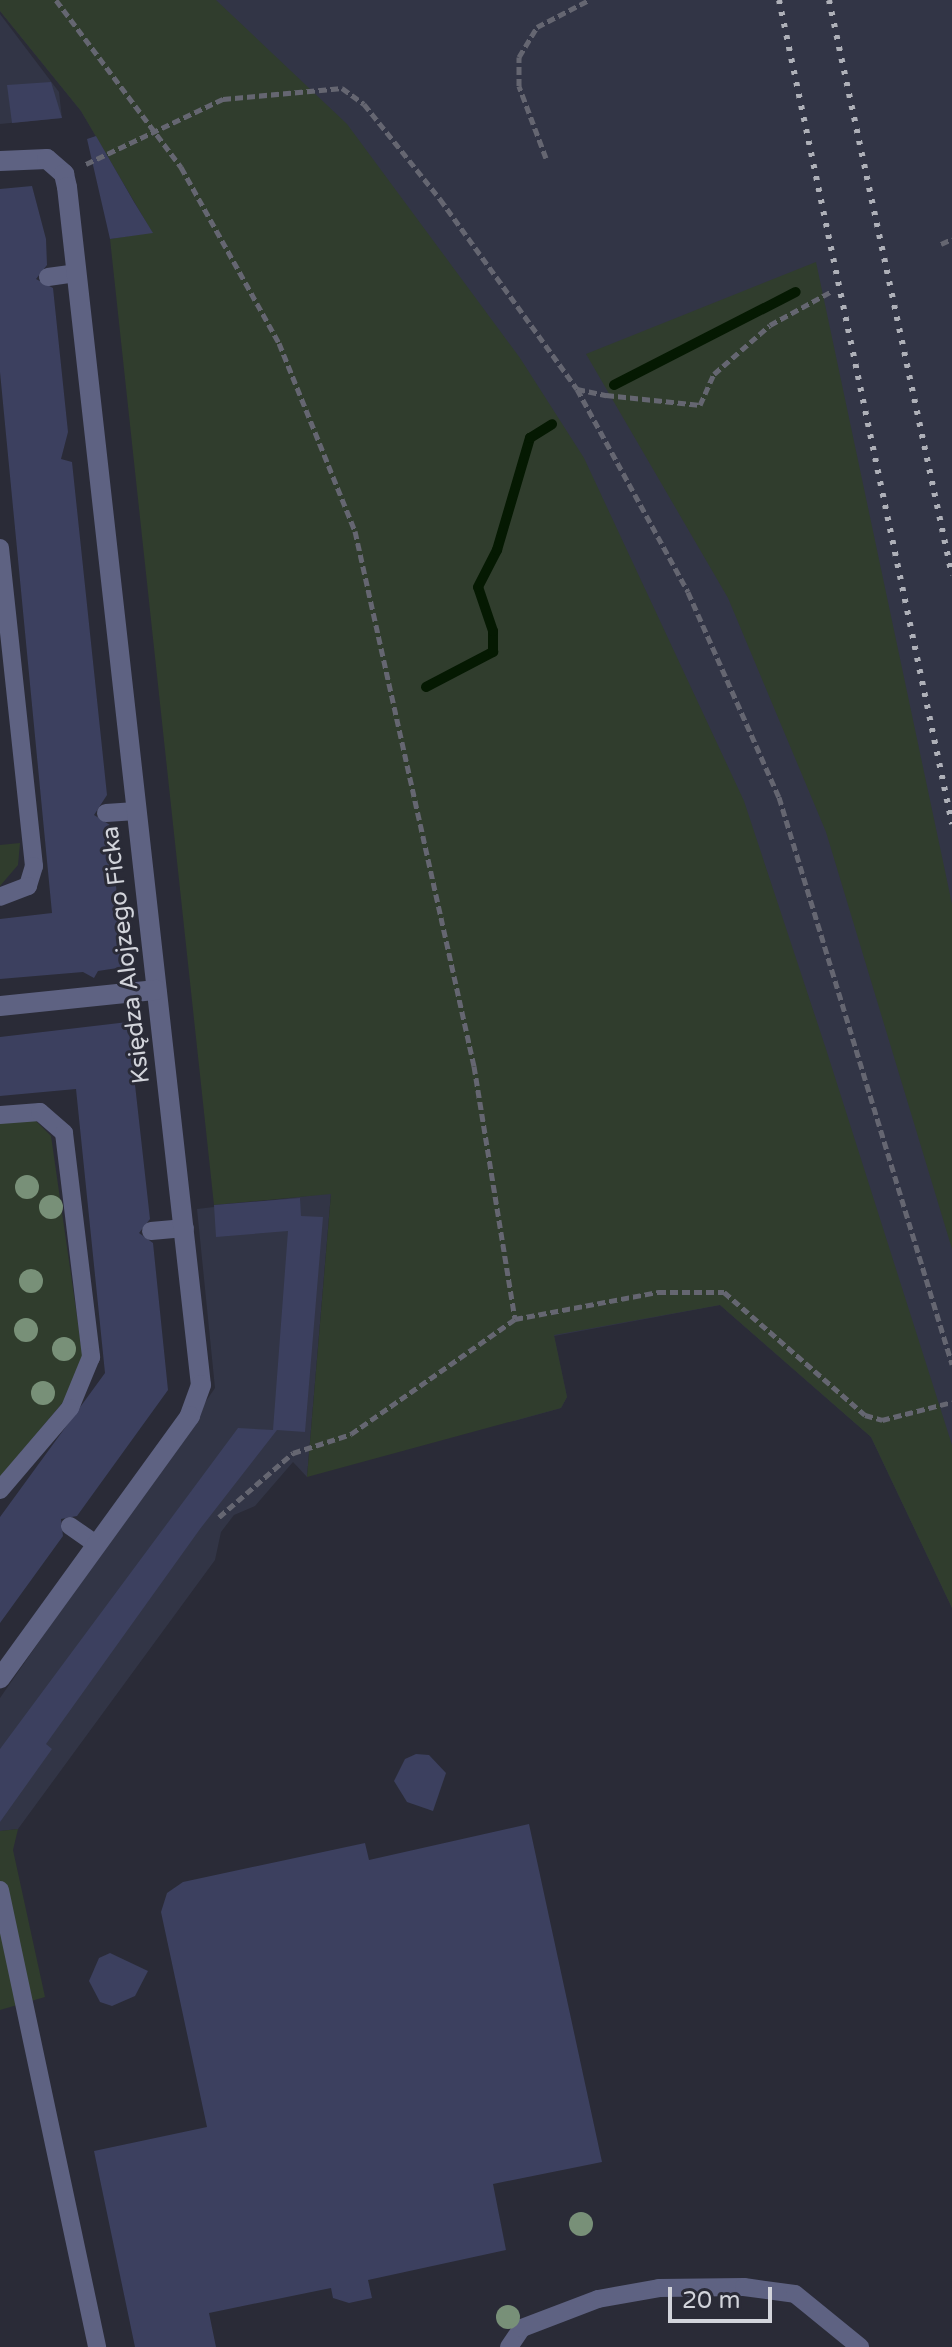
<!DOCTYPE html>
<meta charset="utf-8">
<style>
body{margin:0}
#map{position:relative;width:952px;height:2347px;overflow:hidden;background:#2a2b37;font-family:"Varela Round",sans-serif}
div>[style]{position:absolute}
.built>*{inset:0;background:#323546}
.green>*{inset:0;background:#303d2d}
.stream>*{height:10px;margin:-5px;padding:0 5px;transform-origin:5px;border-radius:5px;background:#051902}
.building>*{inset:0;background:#3c405f}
.path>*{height:5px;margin-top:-2.5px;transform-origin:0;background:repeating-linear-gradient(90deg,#656671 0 8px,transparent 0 12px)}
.service>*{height:18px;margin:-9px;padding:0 9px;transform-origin:9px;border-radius:9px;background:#5e6282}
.minor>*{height:20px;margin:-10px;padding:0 10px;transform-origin:10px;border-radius:10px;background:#5e6282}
.rail>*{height:6px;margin-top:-3px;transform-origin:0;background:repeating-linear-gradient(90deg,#aeb0b8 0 4px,transparent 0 12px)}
.trees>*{width:24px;height:24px;margin:-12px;border-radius:50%;background:#789078}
span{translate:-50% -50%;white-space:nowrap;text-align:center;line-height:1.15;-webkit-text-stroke:6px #2a2b37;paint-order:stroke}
.street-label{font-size:24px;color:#d2d4db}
.scale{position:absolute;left:668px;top:2287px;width:104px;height:36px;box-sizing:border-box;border:4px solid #d2d4db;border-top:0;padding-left:10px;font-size:24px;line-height:28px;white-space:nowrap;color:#d2d4db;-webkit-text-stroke:6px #2a2b37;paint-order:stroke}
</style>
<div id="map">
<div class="built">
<div style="clip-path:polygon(0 0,952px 0,952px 1608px,871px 1437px,720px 1305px,554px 1336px,567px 1397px,561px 1408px,514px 1421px,153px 233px,81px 111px,0 11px)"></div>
<div style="clip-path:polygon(0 14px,59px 92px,62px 118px,0 124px)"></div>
<div style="clip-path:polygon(331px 1193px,307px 1477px,293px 1462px,255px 1506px,234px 1515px,221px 1532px,215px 1560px,18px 1829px,0 1831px,0 1698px,215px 1388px,197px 1209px)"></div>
</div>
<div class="green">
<div style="clip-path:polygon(0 0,216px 0,347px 124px,520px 358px,584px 458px,744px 801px,826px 1049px,952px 1445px,952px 1608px,871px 1437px,720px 1305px,554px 1335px,567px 1397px,561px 1408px,307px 1477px,331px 1194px,214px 1205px,110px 239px,152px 232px,81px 111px,0 11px)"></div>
<div style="clip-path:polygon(816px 262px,952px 904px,952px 1249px,826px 832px,728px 598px,586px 354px)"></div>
<div style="clip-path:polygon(20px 843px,18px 865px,0 886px,0 845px)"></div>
<div style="clip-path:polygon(34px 1119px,51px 1136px,83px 1358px,70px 1394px,0 1477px,0 1123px)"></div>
<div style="clip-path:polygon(18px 1829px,13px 1850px,45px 1997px,0 2010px,0 1831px)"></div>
</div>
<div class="stream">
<div style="left:614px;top:385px;width:204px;rotate:-27.1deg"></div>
<div style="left:426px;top:687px;width:76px;rotate:-27.6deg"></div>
<div style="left:493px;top:652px;width:21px;rotate:-90deg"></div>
<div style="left:493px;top:631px;width:46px;rotate:-108.8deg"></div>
<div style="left:478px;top:587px;width:42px;rotate:-62.8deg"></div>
<div style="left:497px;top:550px;width:117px;rotate:-73.6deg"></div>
<div style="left:530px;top:438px;width:26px;rotate:-32deg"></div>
</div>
<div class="building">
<div style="clip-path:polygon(51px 82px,62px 118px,12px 123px,7px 85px)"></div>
<div style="clip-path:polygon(96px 136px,134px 202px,153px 233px,110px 239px,87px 139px)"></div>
<div style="clip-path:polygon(32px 186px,46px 239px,47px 265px,36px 279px,53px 288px,68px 432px,61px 459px,72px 462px,107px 795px,94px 815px,110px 825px,124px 967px,98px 971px,94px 978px,83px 972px,0 979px,0 919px,52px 913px,0 372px,0 189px)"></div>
<div style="clip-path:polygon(128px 1022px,150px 1219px,139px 1233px,153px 1243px,168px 1390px,77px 1516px,61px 1519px,63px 1536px,0 1623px,0 1517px,105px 1373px,76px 1089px,0 1096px,0 1037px)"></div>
<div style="clip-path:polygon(300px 1198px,301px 1216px,323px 1217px,305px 1432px,277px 1430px,200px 1529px,46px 1744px,52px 1749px,0 1822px,0 1749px,238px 1428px,273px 1430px,288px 1231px,216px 1237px,214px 1205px)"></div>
<div style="clip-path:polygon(416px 1754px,429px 1755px,446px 1773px,433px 1811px,407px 1802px,394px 1781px,405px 1759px)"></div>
<div style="clip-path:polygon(529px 1824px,602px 2162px,493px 2184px,506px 2250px,368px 2280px,372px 2298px,349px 2303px,333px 2298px,331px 2288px,209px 2313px,216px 2347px,135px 2347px,94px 2151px,207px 2127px,161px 1912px,167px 1893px,183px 1882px,365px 1843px,369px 1860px)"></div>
<div style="clip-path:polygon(110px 1953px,148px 1971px,135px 1996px,112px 2006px,100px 2002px,89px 1981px,99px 1958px)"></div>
</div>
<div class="path">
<div style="left:56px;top:0;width:209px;rotate:53.2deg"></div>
<div style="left:181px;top:167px;width:201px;rotate:60.9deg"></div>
<div style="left:279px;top:343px;width:203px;rotate:68deg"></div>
<div style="left:355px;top:531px;width:548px;rotate:77.46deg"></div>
<div style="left:474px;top:1066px;width:256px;rotate:80.8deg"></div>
<div style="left:546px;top:158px;width:77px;rotate:-110.6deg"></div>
<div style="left:519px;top:86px;width:29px;rotate:-90deg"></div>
<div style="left:519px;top:57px;width:35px;rotate:-59deg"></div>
<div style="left:537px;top:27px;width:59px;rotate:-27.4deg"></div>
<div style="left:86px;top:164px;width:152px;rotate:-25.4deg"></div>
<div style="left:223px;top:99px;width:120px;rotate:-5.3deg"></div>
<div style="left:342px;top:88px;width:27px;rotate:36deg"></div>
<div style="left:364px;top:104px;width:122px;rotate:51.3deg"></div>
<div style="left:440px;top:199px;width:234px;rotate:54.2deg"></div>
<div style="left:577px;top:389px;width:30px;rotate:12deg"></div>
<div style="left:606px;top:395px;width:95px;rotate:6.1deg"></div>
<div style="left:700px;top:405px;width:34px;rotate:-66deg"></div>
<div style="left:714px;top:374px;width:74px;rotate:-41.2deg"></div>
<div style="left:770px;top:325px;width:71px;rotate:-28.7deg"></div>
<div style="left:941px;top:244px;width:12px;rotate:-24deg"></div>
<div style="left:577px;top:389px;width:231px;rotate:61.3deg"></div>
<div style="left:688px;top:592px;width:224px;rotate:66.1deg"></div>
<div style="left:779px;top:797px;width:593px;rotate:73.03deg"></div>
<div style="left:219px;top:1517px;width:98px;rotate:-40.9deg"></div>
<div style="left:293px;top:1453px;width:61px;rotate:-18.1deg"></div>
<div style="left:351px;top:1434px;width:200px;rotate:-35deg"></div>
<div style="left:515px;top:1319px;width:146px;rotate:-10.7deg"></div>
<div style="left:658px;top:1292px;width:66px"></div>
<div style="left:724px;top:1292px;width:187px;rotate:41.1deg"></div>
<div style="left:865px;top:1415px;width:18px;rotate:16deg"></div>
<div style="left:882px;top:1420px;width:72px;rotate:-14.4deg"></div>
</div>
<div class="service">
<div style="left:48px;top:277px;width:28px;rotate:-8deg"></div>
<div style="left:0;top:548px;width:320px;rotate:83.9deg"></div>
<div style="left:34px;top:866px;width:21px;rotate:107deg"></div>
<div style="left:28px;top:886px;width:30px;rotate:159deg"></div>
<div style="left:106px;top:813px;width:30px;rotate:-4deg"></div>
<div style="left:0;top:1115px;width:40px;rotate:-4.3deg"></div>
<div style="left:40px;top:1112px;width:32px;rotate:41deg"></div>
<div style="left:64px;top:1133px;width:226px;rotate:83.1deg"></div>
<div style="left:91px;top:1357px;width:55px;rotate:112.4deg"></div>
<div style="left:70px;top:1408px;width:108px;rotate:130.5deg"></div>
<div style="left:151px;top:1231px;width:34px;rotate:-5deg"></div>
<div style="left:70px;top:1526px;width:33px;rotate:35deg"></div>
<div style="left:0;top:1890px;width:467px;rotate:78deg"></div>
<div style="left:509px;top:2347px;width:23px;rotate:-56deg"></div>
<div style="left:522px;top:2328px;width:81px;rotate:-20.9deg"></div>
<div style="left:598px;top:2299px;width:62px;rotate:-10.2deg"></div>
<div style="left:659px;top:2288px;width:85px;rotate:-0.7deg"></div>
<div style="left:744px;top:2287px;width:51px;rotate:7.8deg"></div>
<div style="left:795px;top:2294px;width:84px;rotate:39.2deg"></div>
</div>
<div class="minor">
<div style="left:0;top:161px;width:47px;rotate:-2.4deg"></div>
<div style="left:47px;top:159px;width:23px;rotate:41deg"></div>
<div style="left:64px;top:174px;width:13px;rotate:77deg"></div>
<div style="left:67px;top:187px;width:1205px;rotate:83.62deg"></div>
<div style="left:201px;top:1385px;width:33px;rotate:110deg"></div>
<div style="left:190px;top:1416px;width:324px;rotate:125.9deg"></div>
<div style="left:0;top:1006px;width:157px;rotate:-5.9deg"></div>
</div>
<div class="rail">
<div style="left:779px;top:0;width:842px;rotate:78.14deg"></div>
<div style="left:829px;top:0;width:588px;rotate:77.93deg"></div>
</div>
<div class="trees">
<div style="left:27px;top:1187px"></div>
<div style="left:51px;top:1207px"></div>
<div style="left:31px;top:1281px"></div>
<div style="left:26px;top:1330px"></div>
<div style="left:64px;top:1349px"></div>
<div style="left:43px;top:1393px"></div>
<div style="left:581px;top:2224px"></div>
<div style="left:508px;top:2317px"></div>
</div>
<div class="street-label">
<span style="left:126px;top:955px;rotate:-97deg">Księdza Alojzego Ficka</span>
</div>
<div class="scale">20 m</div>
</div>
